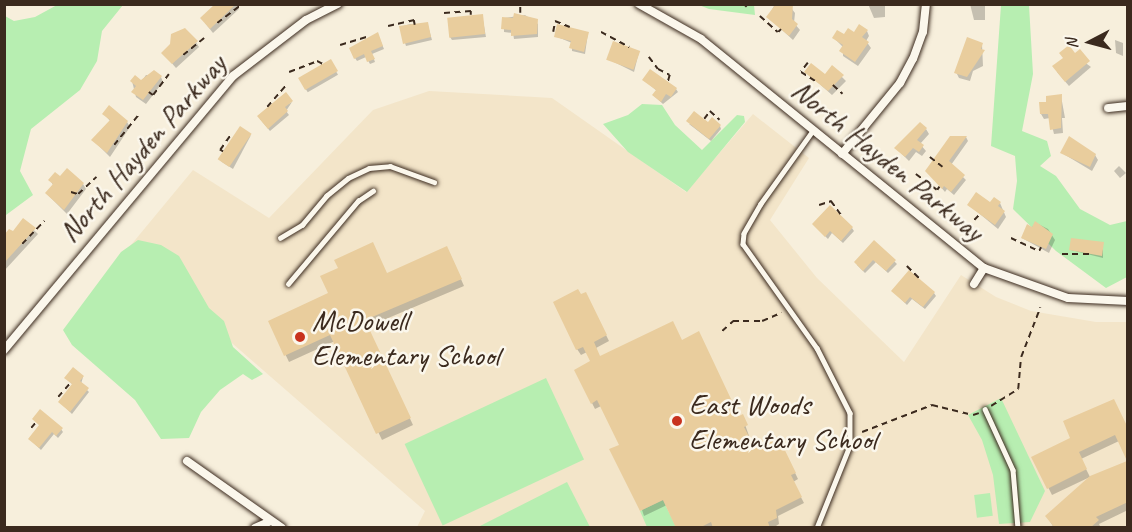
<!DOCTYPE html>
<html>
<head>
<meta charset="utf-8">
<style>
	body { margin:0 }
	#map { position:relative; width:1132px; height:532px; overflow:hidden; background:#f7efdc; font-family:Caveat,sans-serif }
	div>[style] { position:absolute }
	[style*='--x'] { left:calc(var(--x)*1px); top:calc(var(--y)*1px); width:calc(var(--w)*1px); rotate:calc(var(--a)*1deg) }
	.built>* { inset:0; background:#f3e5c9 }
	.green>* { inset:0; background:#b7eeb1; transform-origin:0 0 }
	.shadow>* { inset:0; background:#0003; transform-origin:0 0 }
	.building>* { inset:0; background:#e9cd9d; transform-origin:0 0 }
	.path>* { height:1.5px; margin-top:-0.75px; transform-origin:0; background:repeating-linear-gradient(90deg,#3b2a1e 0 6px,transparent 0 10.5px) }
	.roads { filter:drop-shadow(0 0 2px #3b2a1e) drop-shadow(0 0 2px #3b2a1e) }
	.service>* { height:4.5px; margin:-2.25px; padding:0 2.25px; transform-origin:2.25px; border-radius:2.25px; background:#fbf7ec }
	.minor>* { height:8px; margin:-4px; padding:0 4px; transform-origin:4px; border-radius:4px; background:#fbf7ec }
	.dots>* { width:16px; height:16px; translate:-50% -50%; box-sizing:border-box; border:3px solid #fbf7ec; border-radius:50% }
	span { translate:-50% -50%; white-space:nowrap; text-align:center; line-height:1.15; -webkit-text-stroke:5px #fbf7ec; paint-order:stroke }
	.street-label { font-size:30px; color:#3b2a1e }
	.poi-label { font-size:30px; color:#3b2a1e }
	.left { translate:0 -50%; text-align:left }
	.frame { position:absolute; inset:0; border:6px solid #3b2a1e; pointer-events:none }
	.north { position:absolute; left:1060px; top:12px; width:60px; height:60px; -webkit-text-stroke:4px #fbf7ec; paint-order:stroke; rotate:264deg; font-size:16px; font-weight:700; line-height:24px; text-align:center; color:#3b2a1e }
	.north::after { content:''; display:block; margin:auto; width:21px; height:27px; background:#3b2a1e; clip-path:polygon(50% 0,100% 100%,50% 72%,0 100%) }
</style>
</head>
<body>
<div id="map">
	<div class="built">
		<i style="clip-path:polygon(429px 91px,552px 98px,686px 192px,753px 114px,809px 158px,770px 220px,817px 278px,904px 362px,961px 275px,996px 297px,1031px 311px,1096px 322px,1127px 322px,1127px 527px,417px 527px,425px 511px,126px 251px,193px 170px,269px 218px,373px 110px)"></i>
	</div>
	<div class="green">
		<i style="clip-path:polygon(57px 5px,123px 5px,102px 31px,97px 61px,80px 90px,31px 129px,20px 171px,33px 195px,6px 215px,5px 16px,14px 21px,35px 17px)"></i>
		<i style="clip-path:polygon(699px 5px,754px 5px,755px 15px,709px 9px)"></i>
		<i style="clip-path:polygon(1001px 5px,1029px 5px,1033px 74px,1022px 131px,1047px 141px,1051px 156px,1040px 166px,1056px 176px,1080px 209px,1110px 225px,1127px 221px,1127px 277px,1106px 288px,1056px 251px,1013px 209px,1017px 181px,1015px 156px,991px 146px)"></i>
		<i style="clip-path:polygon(642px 104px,662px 105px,675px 125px,702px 150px,737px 115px,744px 116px,745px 122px,687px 192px,628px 152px,603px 124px,628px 115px)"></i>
		<i style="clip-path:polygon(138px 240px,161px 245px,179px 256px,209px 308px,224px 321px,233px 347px,263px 374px,252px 380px,243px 374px,220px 390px,201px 412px,189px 438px,161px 439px,135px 400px,72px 345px,63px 330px,121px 252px)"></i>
		<i style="left:546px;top:378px;width:90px;height:156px;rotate:65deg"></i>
		<i style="clip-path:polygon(1001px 398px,1045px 491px,1030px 522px,999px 524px,993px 475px,982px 440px,968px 415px)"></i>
		<i style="clip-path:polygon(567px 482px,590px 527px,478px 527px)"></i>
		<i style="left:990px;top:493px;width:23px;height:16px;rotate:83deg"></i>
		<i style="clip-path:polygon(663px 500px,676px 527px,647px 527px,640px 511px)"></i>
	</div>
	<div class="shadow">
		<i style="clip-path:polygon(217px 4px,236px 4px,239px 9px,213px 33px,205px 23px)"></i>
		<i style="clip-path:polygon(775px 4px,788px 4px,795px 13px,794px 23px,800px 30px,793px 40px,768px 17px)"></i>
		<i style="clip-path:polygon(868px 4px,885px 4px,885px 17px,874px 18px)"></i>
		<i style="clip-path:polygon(970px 4px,985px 4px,985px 20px,974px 20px)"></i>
		<i style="clip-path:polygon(482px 15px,486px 37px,452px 40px,450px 37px)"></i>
		<i style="clip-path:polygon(525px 15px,538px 24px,538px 37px,514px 39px,513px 33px,504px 32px,504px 18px)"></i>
		<i style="clip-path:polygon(410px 24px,428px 26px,432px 40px,406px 46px,400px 27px)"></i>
		<i style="clip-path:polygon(867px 31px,869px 36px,866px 41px,871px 48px,858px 66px,843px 56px,843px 47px,834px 38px)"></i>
		<i style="clip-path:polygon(588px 33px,585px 54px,572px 51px,572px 43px,555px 36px)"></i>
		<i style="clip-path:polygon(379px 37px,384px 49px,372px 54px,375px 62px,370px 64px,366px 57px,357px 61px,355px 58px)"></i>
		<i style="clip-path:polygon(1115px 40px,1123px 43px,1123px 56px,1116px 53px)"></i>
		<i style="clip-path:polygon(196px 42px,199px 47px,176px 68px,163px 53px)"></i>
		<i style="clip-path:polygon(982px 44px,983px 66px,973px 71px,970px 81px,959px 78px,956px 72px)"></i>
		<i style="clip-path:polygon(639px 52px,634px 72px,608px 59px)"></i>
		<i style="clip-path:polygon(1075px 55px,1091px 67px,1069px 86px,1057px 72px)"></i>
		<i style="left:330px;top:61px;width:16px;height:35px;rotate:60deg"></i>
		<i style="clip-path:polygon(832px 67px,846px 81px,832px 95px,806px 72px,825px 76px)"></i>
		<i style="clip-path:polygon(146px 75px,161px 77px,163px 82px,146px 104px,136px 97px,132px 81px,141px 82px)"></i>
		<i style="clip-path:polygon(644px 80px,676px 89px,678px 92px,663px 104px,654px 96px,657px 91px)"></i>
		<i style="clip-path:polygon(1061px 96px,1065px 118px,1062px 118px,1063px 133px,1054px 134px,1050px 118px,1044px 119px,1041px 114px,1048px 103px)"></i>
		<i style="clip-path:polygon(292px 102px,286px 111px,289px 115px,270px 131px,260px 119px)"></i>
		<i style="clip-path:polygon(104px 114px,127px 122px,130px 127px,110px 157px,93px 140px,111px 122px)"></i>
		<i style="clip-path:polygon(689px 124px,720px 126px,721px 129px,711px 141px)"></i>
		<i style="clip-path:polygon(926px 129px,929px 134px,920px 144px,926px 151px,922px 156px,916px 152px,909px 161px,896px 148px)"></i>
		<i style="clip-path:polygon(251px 135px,233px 169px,222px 162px,220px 159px)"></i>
		<i style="clip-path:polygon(951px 137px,966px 137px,968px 141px,951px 165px,966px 180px,954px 195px,947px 189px,945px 192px,927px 171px)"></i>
		<i style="clip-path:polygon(1062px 153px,1095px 155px,1098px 160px,1092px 171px)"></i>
		<i style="clip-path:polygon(1119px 166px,1126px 173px,1120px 178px,1114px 171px)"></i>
		<i style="clip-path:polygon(60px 178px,83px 184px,86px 189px,67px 214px,47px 194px,53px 185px,50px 180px)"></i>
		<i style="clip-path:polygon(1000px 203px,1006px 217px,998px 229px,969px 205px)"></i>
		<i style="clip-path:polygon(23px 220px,38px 234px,4px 271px,4px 243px)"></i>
		<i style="clip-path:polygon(1036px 223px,1048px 229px,1055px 240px,1049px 253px,1022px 238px)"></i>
		<i style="clip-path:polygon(814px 225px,852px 228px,854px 231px,843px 243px,832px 233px,828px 239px)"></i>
		<i style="clip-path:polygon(874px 242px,897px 264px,888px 273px,876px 262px,865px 273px,857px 265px)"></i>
		<i style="clip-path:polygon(1103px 244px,1103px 258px,1071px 250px)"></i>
		<i style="clip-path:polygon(450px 254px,464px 286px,367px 327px,413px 425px,382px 440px,335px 341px,289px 362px,270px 322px,330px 294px)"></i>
		<i style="clip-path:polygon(893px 291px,934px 293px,936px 296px,925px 309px,912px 299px,907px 305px)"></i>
		<i style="clip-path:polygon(580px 296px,588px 299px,609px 341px,596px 348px,600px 358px,682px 342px,739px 417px,742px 416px,754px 450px,781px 444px,798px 479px,793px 482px,804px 503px,778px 516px,779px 524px,773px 528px,678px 528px,667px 505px,644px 516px,621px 445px,601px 406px,595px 409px,592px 403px,592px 361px,587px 352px,581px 355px,577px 349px)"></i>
		<i style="clip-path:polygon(83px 377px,81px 384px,89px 392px,72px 414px,60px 402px,73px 385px,66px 378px)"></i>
		<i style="clip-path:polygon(1113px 401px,1119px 441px,1081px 459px,1090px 477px,1052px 495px,1033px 457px,1072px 439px)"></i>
		<i style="clip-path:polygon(34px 419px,61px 429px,63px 432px,58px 438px,54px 434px,41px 450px,30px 439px,40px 426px)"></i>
		<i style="clip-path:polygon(1128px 462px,1128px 510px,1099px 524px,1101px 528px,1054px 528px,1051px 523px,1047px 517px)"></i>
	</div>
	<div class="building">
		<i style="clip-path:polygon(215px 4px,236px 4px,210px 29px,200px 18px)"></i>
		<i style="clip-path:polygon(776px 4px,793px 4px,792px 19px,798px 24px,789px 36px,766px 17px)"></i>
		<i style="clip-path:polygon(514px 13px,538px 19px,537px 34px,511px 36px,511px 30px,501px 29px,502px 17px,513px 18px)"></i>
		<i style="left:483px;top:14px;width:20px;height:36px;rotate:84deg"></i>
		<i style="clip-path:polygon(428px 22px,431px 37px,403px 44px,399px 26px)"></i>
		<i style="clip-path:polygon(557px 24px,589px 32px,584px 52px,569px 48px,571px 41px,554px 37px)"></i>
		<i style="clip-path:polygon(859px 24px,868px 30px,862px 37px,869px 42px,855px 62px,839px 51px,843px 45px,832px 38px,837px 30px,844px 34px,848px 28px,854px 32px)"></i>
		<i style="clip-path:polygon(185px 28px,198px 41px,172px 64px,161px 53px,170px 44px,171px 34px)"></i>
		<i style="clip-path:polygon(378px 32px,383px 46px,371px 51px,375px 59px,367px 62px,364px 54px,354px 59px,349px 48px)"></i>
		<i style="clip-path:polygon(967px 37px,983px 43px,981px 49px,985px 50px,967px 77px,954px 73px)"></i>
		<i style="left:613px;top:41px;width:29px;height:20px;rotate:20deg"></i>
		<i style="clip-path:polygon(1069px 45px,1075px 53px,1080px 49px,1090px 61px,1065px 82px,1052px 66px,1063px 58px,1059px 53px)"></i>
		<i style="left:331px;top:59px;width:14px;height:38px;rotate:60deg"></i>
		<i style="clip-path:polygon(811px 63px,825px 74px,832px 65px,844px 75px,828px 91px,804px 72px)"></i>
		<i style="clip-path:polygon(650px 69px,677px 88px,671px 97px,666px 94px,661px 102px,652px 95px,656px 90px,642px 80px)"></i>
		<i style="clip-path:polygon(154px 70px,162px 76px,143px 100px,131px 92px,136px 86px,130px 81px,135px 75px,141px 80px)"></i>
		<i style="clip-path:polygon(286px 92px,293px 101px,285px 107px,288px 111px,268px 129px,257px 116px)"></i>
		<i style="clip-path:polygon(1062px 94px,1061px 128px,1050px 130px,1048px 114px,1040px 114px,1039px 102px,1046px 102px,1046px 96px)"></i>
		<i style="clip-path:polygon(109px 105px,128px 121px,107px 153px,91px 140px,110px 120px,102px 114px)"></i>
		<i style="clip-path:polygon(694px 111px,708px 122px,712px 117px,721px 125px,709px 139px,686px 121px)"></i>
		<i style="clip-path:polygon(920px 122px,927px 128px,917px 140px,924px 145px,919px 152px,913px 148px,905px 157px,894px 148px)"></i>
		<i style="left:240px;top:126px;width:14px;height:40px;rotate:34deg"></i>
		<i style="clip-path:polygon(950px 136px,967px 136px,949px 161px,965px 175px,951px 192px,944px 186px,942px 189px,925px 171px)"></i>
		<i style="clip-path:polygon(1069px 136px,1096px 154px,1090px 167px,1060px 153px)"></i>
		<i style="clip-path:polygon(67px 168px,84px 183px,64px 210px,45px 193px,53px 184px,48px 180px,55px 172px,60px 176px)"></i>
		<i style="clip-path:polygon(976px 192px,990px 202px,994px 197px,1001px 202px,998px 206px,1005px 211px,995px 225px,967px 205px)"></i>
		<i style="clip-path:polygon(830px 205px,853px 227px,841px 241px,830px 231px,825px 237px,812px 224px)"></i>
		<i style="clip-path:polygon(23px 218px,36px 228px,4px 263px,4px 235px,9px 229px,13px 231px)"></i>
		<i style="clip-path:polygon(1035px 221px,1053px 234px,1046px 249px,1021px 238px,1027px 224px,1032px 227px)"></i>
		<i style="clip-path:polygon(1071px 238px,1104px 242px,1102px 256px,1069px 250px)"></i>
		<i style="clip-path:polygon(874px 240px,896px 260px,886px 271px,873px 260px,863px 271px,854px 262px)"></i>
		<i style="clip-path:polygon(373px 242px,387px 273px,447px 246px,462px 279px,365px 320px,411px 418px,376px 434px,330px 335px,284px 356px,268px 321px,328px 293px,320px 276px,338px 268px,334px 260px)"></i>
		<i style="clip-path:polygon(909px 270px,935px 292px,923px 307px,910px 297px,905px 303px,891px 291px)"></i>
		<i style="clip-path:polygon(578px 289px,581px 294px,586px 292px,607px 335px,594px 342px,600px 356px,673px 321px,682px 340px,699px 331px,739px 416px,743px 414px,748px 425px,744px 427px,755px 448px,778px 436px,796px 473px,791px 475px,802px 497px,776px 510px,777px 518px,768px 522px,770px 528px,713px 528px,711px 522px,699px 528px,676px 528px,663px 500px,640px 511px,609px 449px,619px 445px,597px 400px,591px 404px,574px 370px,590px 361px,583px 347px,576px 350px,553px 302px)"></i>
		<i style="clip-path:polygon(73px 367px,84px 376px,80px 381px,89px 388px,70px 412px,58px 402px,72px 384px,64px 378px)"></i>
		<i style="clip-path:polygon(1114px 399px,1128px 428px,1128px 502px,1096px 517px,1099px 520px,1090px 528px,1055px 528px,1045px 516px,1090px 476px,1127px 461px,1115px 435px,1079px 452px,1087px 469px,1047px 489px,1031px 457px,1070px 438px,1063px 421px)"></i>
		<i style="clip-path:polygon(40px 409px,63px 428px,56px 436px,52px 432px,39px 448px,28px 439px,39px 425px,32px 419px)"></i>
	</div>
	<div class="path">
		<i style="--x:744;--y:4;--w:4;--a:45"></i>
		<i style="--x:444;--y:13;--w:27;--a:-4"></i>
		<i style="--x:471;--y:11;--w:4;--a:90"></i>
		<i style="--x:520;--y:13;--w:9;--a:-90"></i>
		<i style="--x:760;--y:16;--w:24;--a:42"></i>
		<i style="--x:778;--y:32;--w:4;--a:-45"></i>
		<i style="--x:217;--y:23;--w:30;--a:-37"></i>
		<i style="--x:388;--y:26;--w:27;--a:-13"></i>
		<i style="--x:414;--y:20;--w:5;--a:79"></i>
		<i style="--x:553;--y:32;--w:11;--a:-80"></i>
		<i style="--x:555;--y:21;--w:16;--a:22"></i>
		<i style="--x:601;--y:32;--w:32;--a:28"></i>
		<i style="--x:340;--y:45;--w:30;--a:-17"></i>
		<i style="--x:183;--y:55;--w:27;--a:-39"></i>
		<i style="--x:649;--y:57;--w:15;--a:53"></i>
		<i style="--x:658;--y:69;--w:13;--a:27"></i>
		<i style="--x:670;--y:75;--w:7;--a:106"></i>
		<i style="--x:808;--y:63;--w:11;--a:128"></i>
		<i style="--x:801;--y:72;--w:19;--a:32"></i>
		<i style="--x:289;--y:72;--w:30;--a:-21"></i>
		<i style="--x:317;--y:61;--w:7;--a:27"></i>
		<i style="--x:833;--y:85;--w:13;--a:42"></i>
		<i style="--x:149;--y:92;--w:5;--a:37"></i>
		<i style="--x:153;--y:95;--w:26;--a:-53"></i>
		<i style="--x:267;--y:107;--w:28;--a:-49"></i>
		<i style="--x:704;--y:119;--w:10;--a:-53"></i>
		<i style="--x:710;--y:111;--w:13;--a:42"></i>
		<i style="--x:114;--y:145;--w:40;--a:-51"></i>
		<i style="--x:223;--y:152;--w:4;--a:-146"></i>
		<i style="--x:220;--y:150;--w:19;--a:-55"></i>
		<i style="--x:930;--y:157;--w:16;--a:38"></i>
		<i style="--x:916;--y:174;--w:26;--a:37"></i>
		<i style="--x:937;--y:190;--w:4;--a:-56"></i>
		<i style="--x:71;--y:192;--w:7;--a:16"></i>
		<i style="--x:78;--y:194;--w:25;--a:-43"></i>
		<i style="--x:819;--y:205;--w:13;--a:-18"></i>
		<i style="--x:831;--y:201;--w:19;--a:54"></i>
		<i style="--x:974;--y:220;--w:8;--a:-45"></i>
		<i style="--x:1011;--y:238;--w:31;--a:25"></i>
		<i style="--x:1039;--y:251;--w:4;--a:-63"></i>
		<i style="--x:22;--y:244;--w:32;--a:-46"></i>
		<i style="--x:1062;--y:254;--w:28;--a:0"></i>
		<i style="--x:907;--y:266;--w:20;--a:45"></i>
		<i style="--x:722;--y:331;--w:15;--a:-42"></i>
		<i style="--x:733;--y:321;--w:29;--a:0"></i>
		<i style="--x:762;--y:321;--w:21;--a:-23"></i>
		<i style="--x:58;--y:397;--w:18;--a:-49"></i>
		<i style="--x:991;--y:406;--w:32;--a:-32"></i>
		<i style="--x:1018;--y:389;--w:32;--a:-85"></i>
		<i style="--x:1021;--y:357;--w:53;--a:-68.8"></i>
		<i style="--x:31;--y:428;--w:8;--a:-50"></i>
		<i style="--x:862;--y:432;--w:75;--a:-21.1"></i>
		<i style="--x:932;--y:405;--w:42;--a:13.7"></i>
		<i style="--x:973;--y:415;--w:6;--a:-18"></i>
	</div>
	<div class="roads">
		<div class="service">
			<i style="--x:813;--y:131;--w:90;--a:125.5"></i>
			<i style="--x:761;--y:204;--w:34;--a:120"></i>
			<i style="--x:744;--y:234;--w:10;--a:96"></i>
			<i style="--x:743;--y:244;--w:128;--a:54.6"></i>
			<i style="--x:817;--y:348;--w:73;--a:63.1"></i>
			<i style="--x:850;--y:413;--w:33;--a:90"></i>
			<i style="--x:850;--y:446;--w:88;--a:111.9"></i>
			<i style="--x:280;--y:238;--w:26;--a:-31"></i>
			<i style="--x:302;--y:225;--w:38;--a:-50"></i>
			<i style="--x:326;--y:196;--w:28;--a:-39"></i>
			<i style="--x:348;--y:178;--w:23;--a:-25"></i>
			<i style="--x:369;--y:168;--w:21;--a:-5"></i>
			<i style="--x:390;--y:166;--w:47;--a:20"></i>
			<i style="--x:288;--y:284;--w:109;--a:-49.9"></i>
			<i style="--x:358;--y:201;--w:18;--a:-34"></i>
			<i style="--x:985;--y:409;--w:67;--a:65.3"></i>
			<i style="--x:1013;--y:470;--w:58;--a:85.1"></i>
		</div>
		<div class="minor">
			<i style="--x:639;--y:4;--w:71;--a:29.4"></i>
			<i style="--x:701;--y:39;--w:364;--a:39"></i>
			<i style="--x:984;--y:268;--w:89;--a:19.7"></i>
			<i style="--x:1068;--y:298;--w:60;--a:2.9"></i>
			<i style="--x:1108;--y:108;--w:20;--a:-6"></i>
			<i style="--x:842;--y:154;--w:92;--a:-50.8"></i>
			<i style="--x:900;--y:83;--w:27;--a:-62"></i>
			<i style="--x:913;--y:59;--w:29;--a:-70"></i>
			<i style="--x:923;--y:32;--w:28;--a:-84"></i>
			<i style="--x:974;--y:284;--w:19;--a:-58"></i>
			<i style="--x:4;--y:350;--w:357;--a:-50.1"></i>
			<i style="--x:233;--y:76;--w:92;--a:-37.5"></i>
			<i style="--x:306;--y:20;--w:36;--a:-27"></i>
			<i style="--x:187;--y:461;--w:116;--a:35.2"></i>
			<i style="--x:255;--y:528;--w:17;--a:-24"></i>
		</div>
	</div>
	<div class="dots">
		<i style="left:300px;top:337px;background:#c8321e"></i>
		<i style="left:677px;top:421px;background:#c8321e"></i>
	</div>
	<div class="street-label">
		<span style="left:142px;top:148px;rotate:-49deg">North Hayden Parkway</span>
		<span style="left:888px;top:160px;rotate:39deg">North Hayden Parkway</span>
	</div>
	<div class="poi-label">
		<span class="left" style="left:312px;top:337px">McDowell<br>Elementary School</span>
		<span class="left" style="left:689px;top:421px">East Woods<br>Elementary School</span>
	</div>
	<div class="frame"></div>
	<div class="north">N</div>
</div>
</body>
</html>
